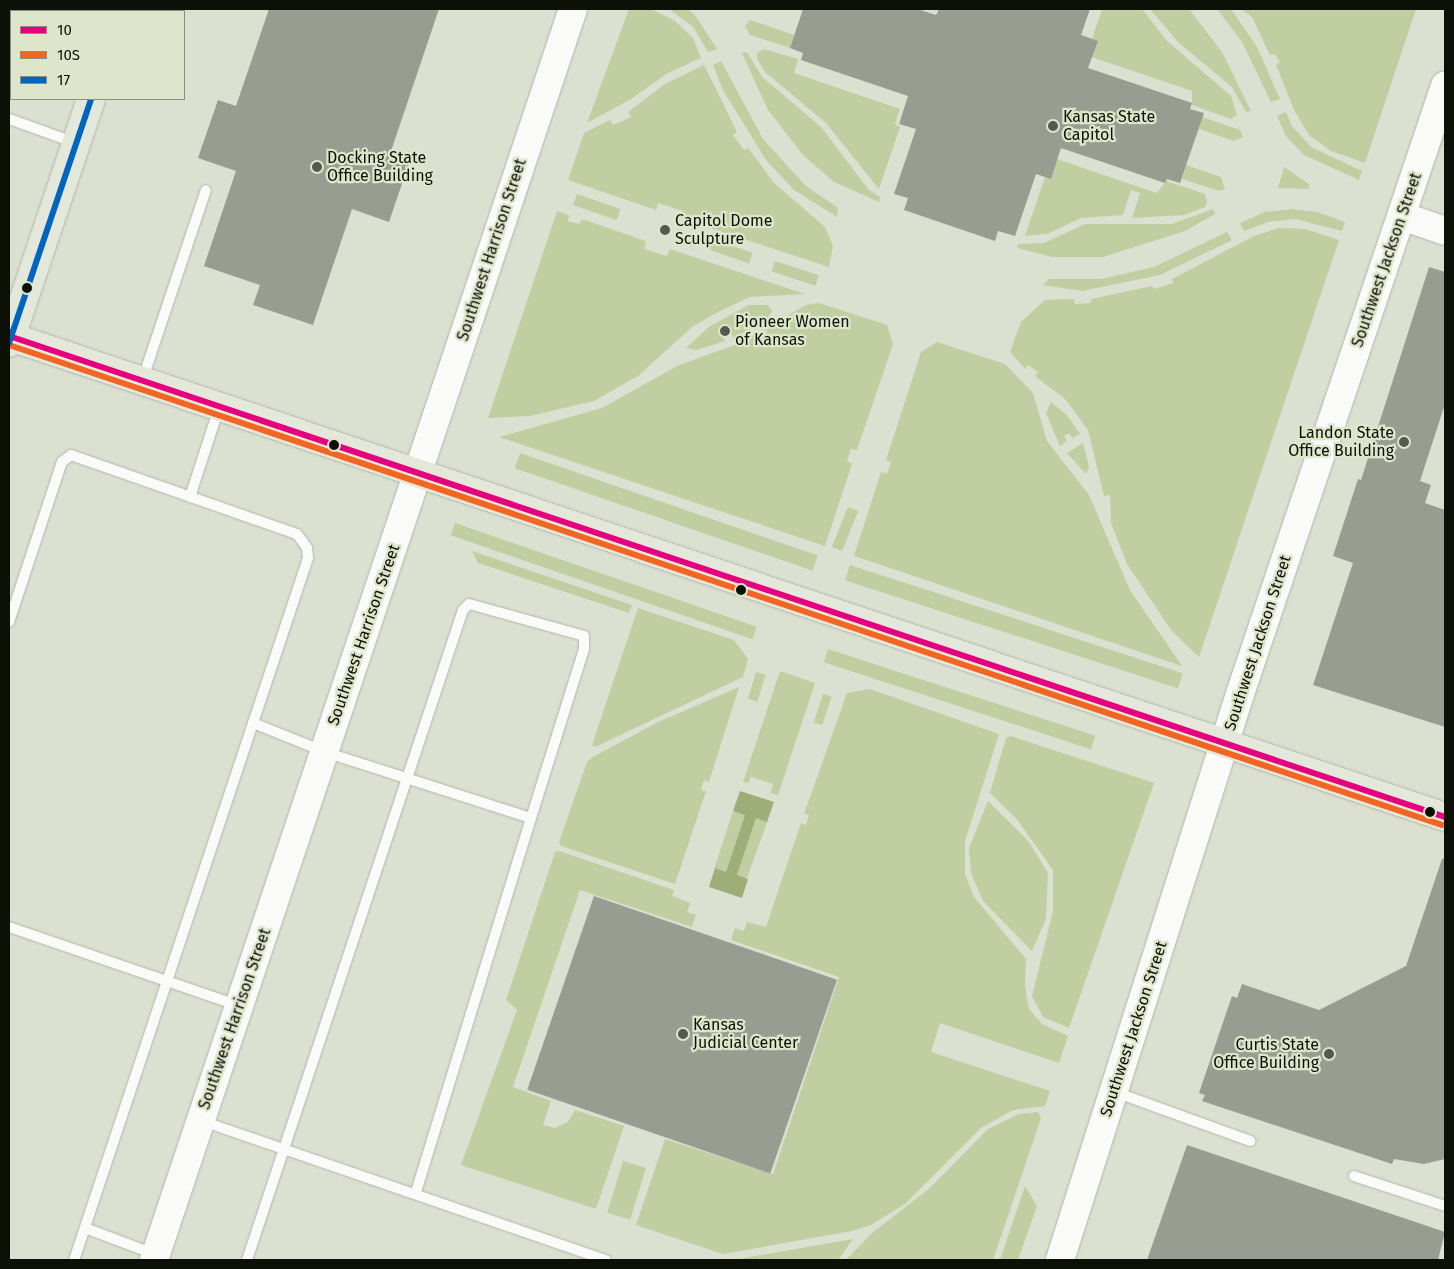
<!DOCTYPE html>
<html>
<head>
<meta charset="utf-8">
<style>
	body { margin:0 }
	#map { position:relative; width:1454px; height:1269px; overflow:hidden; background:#dbe0d1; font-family:"Fira Sans",sans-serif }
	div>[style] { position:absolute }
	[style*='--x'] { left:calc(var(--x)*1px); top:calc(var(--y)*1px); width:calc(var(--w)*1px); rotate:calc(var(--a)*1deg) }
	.green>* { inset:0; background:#c1cea1; transform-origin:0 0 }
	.water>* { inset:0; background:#9fae78 }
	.building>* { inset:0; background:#989c91; transform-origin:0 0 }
	.roads { filter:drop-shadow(0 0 1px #b3b7ab) drop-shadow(0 0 1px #b3b7ab) }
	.lane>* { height:10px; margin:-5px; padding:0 5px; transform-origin:5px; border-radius:5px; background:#fafaf8 }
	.secondary>* { height:28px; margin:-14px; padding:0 14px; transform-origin:14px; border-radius:14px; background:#fafaf8 }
	.primary>* { height:28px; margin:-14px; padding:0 14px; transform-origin:14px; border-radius:14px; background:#e4e8da }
	.bus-1>* { height:6px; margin:-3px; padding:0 3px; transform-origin:3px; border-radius:3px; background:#e5007d }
	.bus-2>* { height:6px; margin:-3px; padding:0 3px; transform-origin:3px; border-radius:3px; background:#f26522 }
	.bus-3>* { height:6px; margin:-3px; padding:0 3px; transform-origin:3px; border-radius:3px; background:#0065bd }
	.dots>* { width:14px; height:14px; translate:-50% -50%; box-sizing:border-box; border:2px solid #dde6cb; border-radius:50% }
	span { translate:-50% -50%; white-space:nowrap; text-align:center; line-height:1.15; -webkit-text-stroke:4.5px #dde6cb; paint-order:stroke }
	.poi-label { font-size:16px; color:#0d1007 }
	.left { translate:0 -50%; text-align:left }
	.right { translate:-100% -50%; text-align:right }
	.street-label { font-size:16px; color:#0d1007 }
	.frame { position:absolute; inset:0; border:10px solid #0d1007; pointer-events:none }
	.legend { position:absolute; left:10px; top:10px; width:175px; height:90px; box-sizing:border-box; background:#dde6cb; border:1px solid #8a907d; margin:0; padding:6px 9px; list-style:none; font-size:15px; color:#0d1007 }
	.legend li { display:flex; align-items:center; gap:10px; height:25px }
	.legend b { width:25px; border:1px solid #8a907d }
</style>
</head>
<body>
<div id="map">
	<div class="green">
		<i style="clip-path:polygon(629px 9px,651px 9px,675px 21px,693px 38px,701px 58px,668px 73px,631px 99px,587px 123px)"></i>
		<i style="clip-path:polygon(669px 9px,687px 9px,694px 14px,717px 49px,708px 52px,693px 27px)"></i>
		<i style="clip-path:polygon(1102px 9px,1142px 9px,1167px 41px,1231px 96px,1237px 115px,1231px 119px,1192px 105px,1192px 91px,1092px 57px,1097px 41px,1092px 39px)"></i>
		<i style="clip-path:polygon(1150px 9px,1189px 9px,1222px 52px,1251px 111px,1246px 112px,1232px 87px,1179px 43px)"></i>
		<i style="clip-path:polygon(1217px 9px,1231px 9px,1242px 25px,1257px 47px,1280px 99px,1271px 102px,1242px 42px)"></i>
		<i style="clip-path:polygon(1241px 9px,1416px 9px,1365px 163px,1331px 151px,1309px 135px,1294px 110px,1276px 65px,1280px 62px,1275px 54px,1270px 55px,1252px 17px)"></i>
		<i style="clip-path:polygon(750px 20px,794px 35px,790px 48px,750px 35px,745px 26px)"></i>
		<i style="clip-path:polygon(764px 49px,798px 59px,794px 73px,900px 109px,895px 124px,900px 127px,879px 189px,826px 123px,765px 72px,757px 59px,757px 53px)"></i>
		<i style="clip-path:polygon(747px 52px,762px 77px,821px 127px,869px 190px,880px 197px,879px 202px,834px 182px,803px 155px,768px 110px,742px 53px)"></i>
		<i style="clip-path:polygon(721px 61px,763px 139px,806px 186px,838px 208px,837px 217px,794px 190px,766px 160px,723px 90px,713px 65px)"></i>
		<i style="clip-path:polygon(704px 65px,737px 132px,733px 135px,744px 150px,748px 148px,775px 184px,825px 227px,833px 246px,829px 267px,680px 218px,683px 211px,658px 203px,656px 210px,568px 180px,584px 133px,610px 120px,613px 125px,631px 117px,628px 112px,665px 84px)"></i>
		<i style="clip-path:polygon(1286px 112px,1292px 126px,1311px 147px,1362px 171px,1359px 180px,1304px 155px,1286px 136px,1277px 116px)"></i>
		<i style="clip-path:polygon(1202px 117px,1240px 130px,1243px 137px,1234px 141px,1199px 129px)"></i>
		<i style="clip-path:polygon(1057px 159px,1157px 193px,1166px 181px,1205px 194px,1207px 202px,1205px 207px,1184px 215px,1132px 218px,1140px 193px,1131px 190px,1123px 215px,1081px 218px,1047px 234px,1025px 236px,1045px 177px,1051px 179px)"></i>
		<i style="clip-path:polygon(1186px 165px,1221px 177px,1225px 189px,1219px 191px,1182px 179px)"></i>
		<i style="clip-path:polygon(1284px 167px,1309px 184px,1309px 189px,1278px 188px)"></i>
		<i style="left:577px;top:194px;width:46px;height:12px;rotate:19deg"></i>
		<i style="clip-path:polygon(1213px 209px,1215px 214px,1185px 231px,1103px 257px,1052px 257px,1017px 248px,1018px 244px,1044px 243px,1085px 224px,1172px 224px)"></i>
		<i style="clip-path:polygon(1292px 209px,1317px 212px,1345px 222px,1342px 231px,1295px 219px,1268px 222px,1244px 231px,1240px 223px,1265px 212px)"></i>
		<i style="clip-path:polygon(557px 211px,569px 215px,568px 221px,579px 224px,582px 219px,646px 241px,644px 249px,667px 256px,670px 249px,805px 294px,750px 297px,718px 312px,692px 327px,638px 376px,594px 401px,530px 416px,488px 418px)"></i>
		<i style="clip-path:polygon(1279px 228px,1305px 229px,1339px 240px,1199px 657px,1171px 630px,1127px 564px,1111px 523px,1110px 495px,1104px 496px,1088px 430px,1065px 399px,1035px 376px,1038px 372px,1028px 365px,1025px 369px,1010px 352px,1021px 322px,1045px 300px,1074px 299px,1075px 304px,1091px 303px,1091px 299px,1152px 286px,1154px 289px,1173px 283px,1172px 279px,1254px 236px)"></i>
		<i style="clip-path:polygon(1227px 232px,1232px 240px,1160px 275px,1082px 291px,1043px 285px,1049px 279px,1101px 279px,1154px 267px)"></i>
		<i style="left:709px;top:238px;width:46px;height:11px;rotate:19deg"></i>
		<i style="left:775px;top:261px;width:46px;height:11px;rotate:18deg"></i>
		<i style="clip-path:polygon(819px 303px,887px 325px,893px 344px,857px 450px,851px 449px,847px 461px,852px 464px,825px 546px,499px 437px,602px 408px,679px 365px,743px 342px,806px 305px)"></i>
		<i style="clip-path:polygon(749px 305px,768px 305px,772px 311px,767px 319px,733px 338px,727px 325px,720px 329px,725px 341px,697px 350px,686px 348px,710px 326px)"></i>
		<i style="clip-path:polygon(937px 342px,1005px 364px,1033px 393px,1047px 441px,1089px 495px,1130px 590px,1182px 666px,854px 556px,881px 472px,887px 474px,891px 462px,886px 460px,921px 352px)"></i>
		<i style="clip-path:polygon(1051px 402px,1067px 415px,1080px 434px,1072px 438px,1069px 433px,1064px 436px,1067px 441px,1060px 446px,1046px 413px)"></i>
		<i style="clip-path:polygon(1083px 443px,1089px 467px,1086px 474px,1067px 453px)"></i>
		<i style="left:520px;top:453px;width:315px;height:16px;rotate:19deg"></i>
		<i style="left:848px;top:507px;width:11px;height:43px;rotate:22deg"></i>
		<i style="left:455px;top:523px;width:319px;height:13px;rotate:19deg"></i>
		<i style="clip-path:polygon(472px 551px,632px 605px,629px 613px,478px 563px)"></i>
		<i style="left:850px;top:565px;width:350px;height:16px;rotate:18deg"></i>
		<i style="clip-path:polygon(638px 608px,734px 640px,748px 659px,743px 677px,595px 747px,592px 745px)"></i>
		<i style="left:828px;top:649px;width:281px;height:14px;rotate:18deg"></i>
		<i style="clip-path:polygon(780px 671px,815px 683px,778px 795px,771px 793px,773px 784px,751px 777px,748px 783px,743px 782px)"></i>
		<i style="left:756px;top:672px;width:10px;height:28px;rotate:17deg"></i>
		<i style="clip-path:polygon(739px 687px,709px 782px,704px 780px,701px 790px,706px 791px,675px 884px,561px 846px,559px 842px,587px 762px,593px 757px,656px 723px)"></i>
		<i style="clip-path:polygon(870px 689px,999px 734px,965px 841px,965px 874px,974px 897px,1026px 959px,1025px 986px,1029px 1009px,1042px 1024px,1068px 1036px,1059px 1063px,940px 1023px,931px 1052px,1050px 1091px,1045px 1106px,1013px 1110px,981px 1128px,905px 1204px,871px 1225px,852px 1231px,723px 1254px,636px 1225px,665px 1139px,773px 1174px,839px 977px,731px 940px,735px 928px,744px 931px,747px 922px,766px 927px,801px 823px,806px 825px,809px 815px,804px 814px,847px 693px)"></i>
		<i style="left:823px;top:694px;width:9px;height:30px;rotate:18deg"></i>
		<i style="clip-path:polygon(1011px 736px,1154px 783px,1069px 1028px,1043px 1017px,1032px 996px,1053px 911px,1053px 870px,1016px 818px,990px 793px,1006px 738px)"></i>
		<i style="clip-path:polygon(988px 801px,1029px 842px,1048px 873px,1046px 919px,1032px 951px,983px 901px,971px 873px,969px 848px)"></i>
		<i style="left:733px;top:811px;width:13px;height:60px;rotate:18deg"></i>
		<i style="left:756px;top:818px;width:12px;height:60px;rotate:20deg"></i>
		<i style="clip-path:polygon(559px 851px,674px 890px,672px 896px,690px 903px,687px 912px,696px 915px,692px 927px,580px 890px,513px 1087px,551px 1101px,543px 1125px,555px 1128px,568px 1122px,575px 1110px,624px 1126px,596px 1209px,461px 1165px,517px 1010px,506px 1000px,555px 852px)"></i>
		<i style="clip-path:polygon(1038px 1112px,1041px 1118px,993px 1260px,846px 1260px,872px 1233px,930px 1188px,988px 1129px,1019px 1114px)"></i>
		<i style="left:623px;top:1161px;width:24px;height:54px;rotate:17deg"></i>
		<i style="clip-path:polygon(1025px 1186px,1037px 1206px,1018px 1260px,1000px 1260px)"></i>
		<i style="clip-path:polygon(853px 1239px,838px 1260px,739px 1260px,739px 1259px)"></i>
	</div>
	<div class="water">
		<i style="clip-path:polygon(740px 791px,774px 802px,767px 822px,756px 818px,737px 875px,748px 879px,742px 898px,709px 887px,715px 868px,726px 872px,745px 815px,733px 811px)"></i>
	</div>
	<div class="building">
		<i style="clip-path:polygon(269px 9px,439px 9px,389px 157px,409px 163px,389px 222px,352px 209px,313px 325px,253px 305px,260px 285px,204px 266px,236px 171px,198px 158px,218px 100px,236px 106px)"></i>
		<i style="clip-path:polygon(803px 9px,917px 9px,936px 15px,939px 9px,1090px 9px,1081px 35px,1098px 41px,1088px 68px,1192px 103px,1190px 109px,1204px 113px,1180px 183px,1167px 179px,1165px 183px,1061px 148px,1051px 179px,1036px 174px,1015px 236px,998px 231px,995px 241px,904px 210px,908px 198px,894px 194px,916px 129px,899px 124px,908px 96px,801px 60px,803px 53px,790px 48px)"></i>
		<i style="clip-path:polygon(1429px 267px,1445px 272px,1445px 404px,1420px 481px,1431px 485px,1425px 503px,1445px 510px,1445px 727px,1313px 685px,1353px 563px,1333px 556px,1358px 479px,1361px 480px)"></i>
		<i style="clip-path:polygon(1442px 859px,1445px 859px,1445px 1159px,1424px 1164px,1394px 1159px,1392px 1164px,1202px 1101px,1205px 1095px,1199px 1093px,1232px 996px,1237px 998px,1242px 984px,1319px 1010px,1406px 966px)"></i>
		<i style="left:594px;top:896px;width:257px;height:205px;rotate:19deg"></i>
		<i style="clip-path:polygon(1187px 1145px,1445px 1232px,1438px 1260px,1147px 1260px)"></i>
	</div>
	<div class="roads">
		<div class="lane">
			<i style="--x:9;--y:119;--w:71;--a:19.7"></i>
			<i style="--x:142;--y:381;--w:201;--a:-71.5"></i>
			<i style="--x:190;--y:497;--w:94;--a:-72"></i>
			<i style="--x:9;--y:622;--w:169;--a:-71.7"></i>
			<i style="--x:62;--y:462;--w:11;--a:-38"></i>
			<i style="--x:71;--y:455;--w:239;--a:19.3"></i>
			<i style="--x:297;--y:534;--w:17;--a:54"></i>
			<i style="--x:307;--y:548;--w:10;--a:84"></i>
			<i style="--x:308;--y:558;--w:740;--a:108.43"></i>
			<i style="--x:253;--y:723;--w:78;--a:21.9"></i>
			<i style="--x:325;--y:752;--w:216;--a:17.8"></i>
			<i style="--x:531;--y:818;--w:393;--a:107.1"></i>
			<i style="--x:9;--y:927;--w:241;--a:18.9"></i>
			<i style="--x:1115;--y:1092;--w:144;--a:19.9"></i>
			<i style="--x:202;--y:1121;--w:427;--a:19"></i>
			<i style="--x:1354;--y:1176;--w:96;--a:18.2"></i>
			<i style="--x:85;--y:1228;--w:74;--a:20.6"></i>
			<i style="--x:247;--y:1260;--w:685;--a:-71.62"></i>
			<i style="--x:463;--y:610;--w:8;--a:-45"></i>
			<i style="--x:469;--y:604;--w:119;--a:15.5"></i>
			<i style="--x:584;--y:636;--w:13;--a:90"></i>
			<i style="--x:584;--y:649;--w:177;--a:107.4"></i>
		</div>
		<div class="secondary">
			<i style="--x:1402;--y:216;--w:46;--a:19.2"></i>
			<i style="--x:154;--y:1260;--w:1319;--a:-71.48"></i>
			<i style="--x:1060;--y:1260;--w:594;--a:-72.36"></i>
			<i style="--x:1240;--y:694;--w:642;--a:-71.37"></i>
		</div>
		<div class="primary">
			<i style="--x:120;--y:11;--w:2;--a:-63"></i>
			<i style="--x:11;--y:337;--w:1512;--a:18.51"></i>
			<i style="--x:9;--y:343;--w:257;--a:-71.4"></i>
		</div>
	</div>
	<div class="bus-1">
		<i style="--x:9;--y:336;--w:1514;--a:18.52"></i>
	</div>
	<div class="bus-2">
		<i style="--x:9;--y:345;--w:1511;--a:18.52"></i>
	</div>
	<div class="bus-3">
		<i style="--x:9;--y:343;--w:257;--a:-71.4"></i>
	</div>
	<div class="dots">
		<i style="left:1053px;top:126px;background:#55594e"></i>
		<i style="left:317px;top:167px;background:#55594e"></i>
		<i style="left:665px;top:230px;background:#55594e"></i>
		<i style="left:27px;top:288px;background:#0d1007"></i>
		<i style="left:725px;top:331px;background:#55594e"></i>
		<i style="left:1404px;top:442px;background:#55594e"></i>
		<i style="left:334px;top:445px;background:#0d1007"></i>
		<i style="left:741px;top:590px;background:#0d1007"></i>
		<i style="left:1430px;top:812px;background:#0d1007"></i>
		<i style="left:683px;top:1034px;background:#55594e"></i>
		<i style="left:1329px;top:1054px;background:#55594e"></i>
	</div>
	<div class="poi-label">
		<span class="left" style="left:1063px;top:126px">Kansas State<br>Capitol</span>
		<span class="left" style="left:327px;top:167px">Docking State<br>Office Building</span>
		<span class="left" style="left:675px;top:230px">Capitol Dome<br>Sculpture</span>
		<span class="left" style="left:735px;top:331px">Pioneer Women<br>of Kansas</span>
		<span class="right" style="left:1394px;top:442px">Landon State<br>Office Building</span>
		<span class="left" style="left:693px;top:1034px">Kansas<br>Judicial Center</span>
		<span class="right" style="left:1319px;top:1054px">Curtis State<br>Office Building</span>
	</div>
	<div class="street-label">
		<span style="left:492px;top:250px;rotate:-72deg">Southwest Harrison Street</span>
		<span style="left:1387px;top:260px;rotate:-71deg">Southwest Jackson Street</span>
		<span style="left:364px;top:635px;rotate:-71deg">Southwest Harrison Street</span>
		<span style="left:1258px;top:643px;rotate:-72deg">Southwest Jackson Street</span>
		<span style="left:235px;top:1019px;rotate:-71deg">Southwest Harrison Street</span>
		<span style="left:1134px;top:1029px;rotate:-72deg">Southwest Jackson Street</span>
	</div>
	<div class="frame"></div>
	<ul class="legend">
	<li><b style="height:6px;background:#e5007d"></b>10</li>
	<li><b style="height:6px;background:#f26522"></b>10S</li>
	<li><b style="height:6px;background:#0065bd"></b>17</li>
	</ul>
</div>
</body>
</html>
